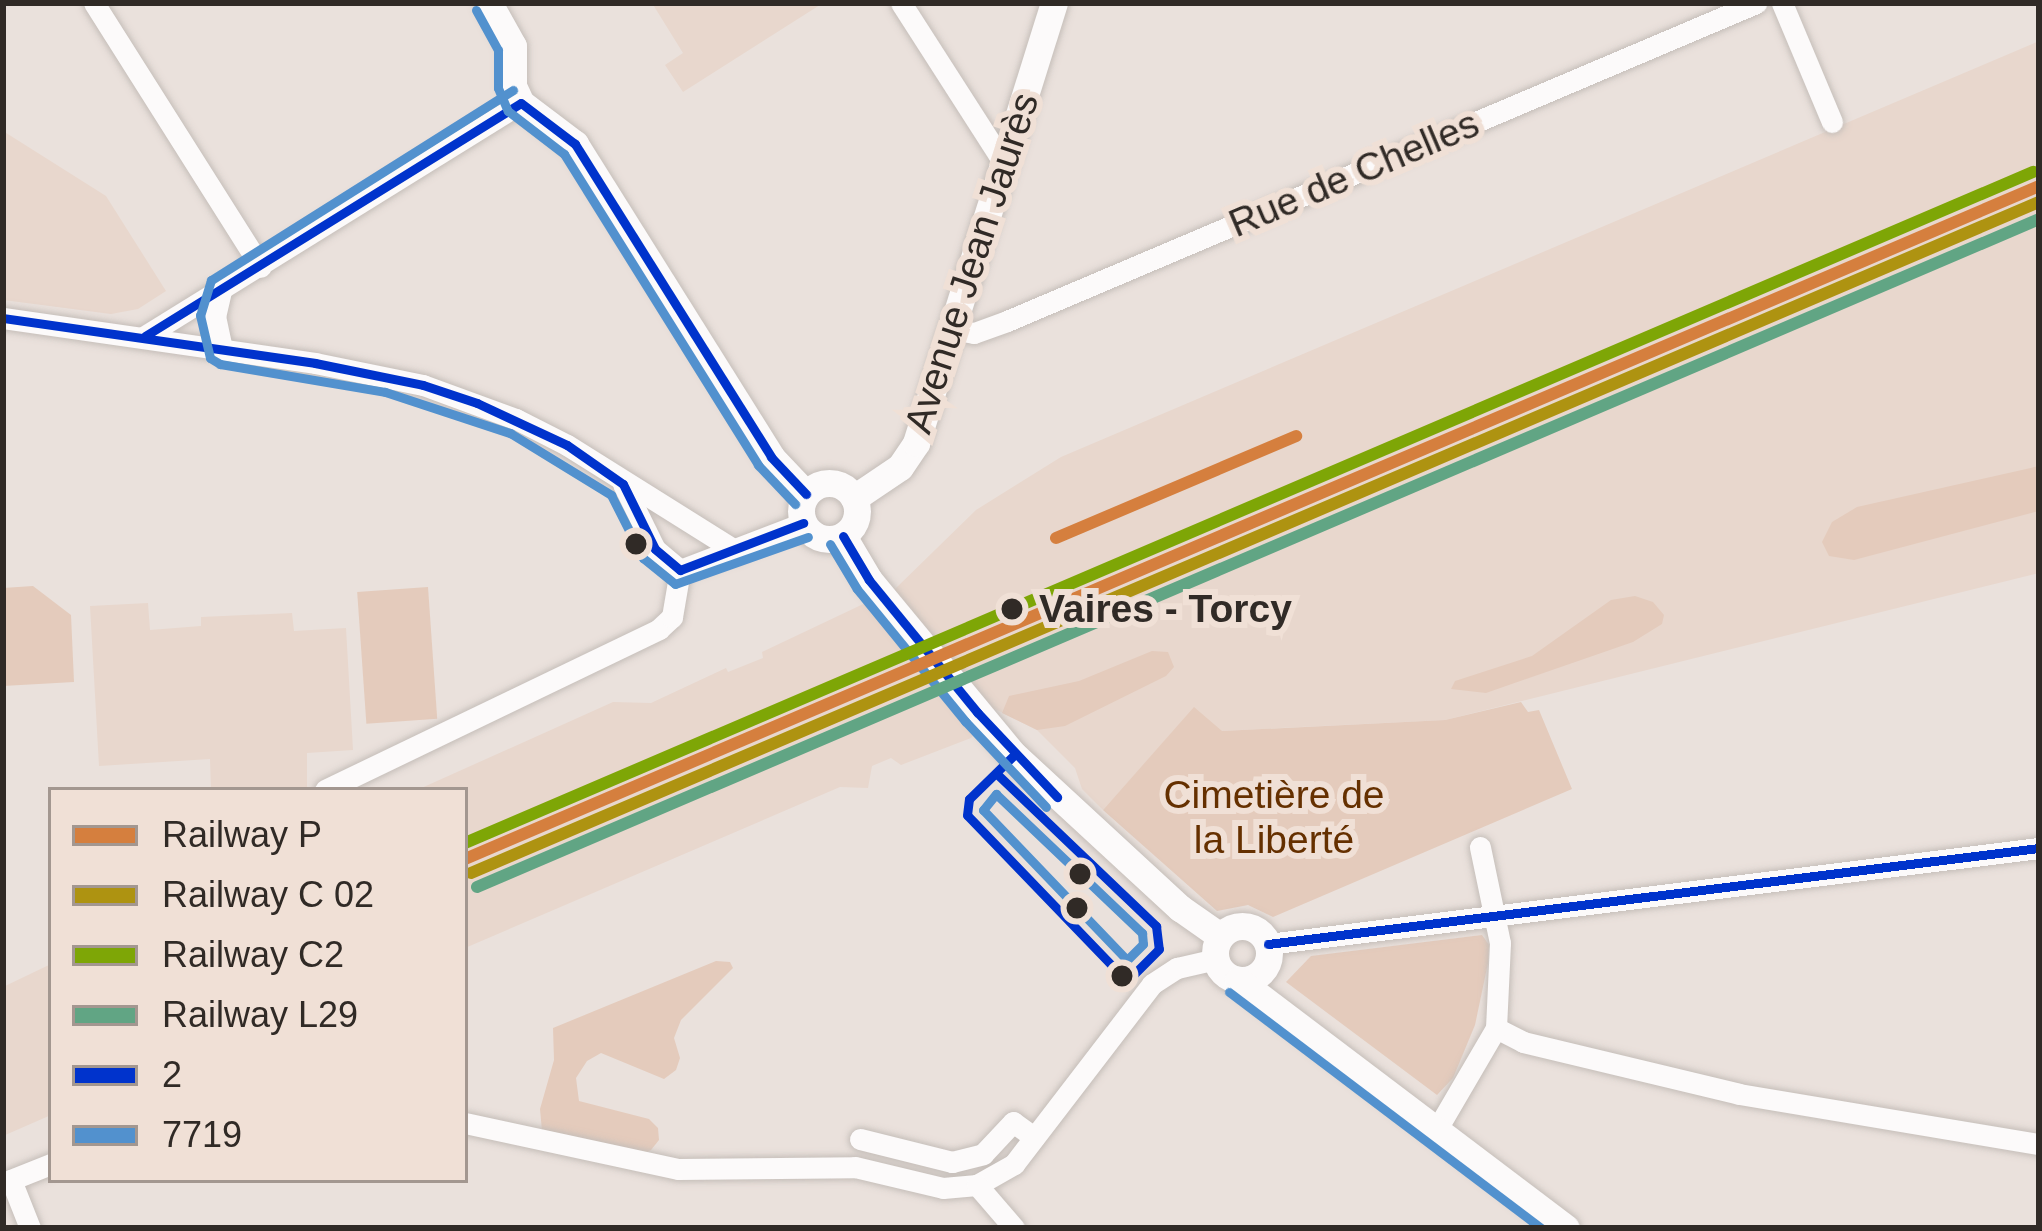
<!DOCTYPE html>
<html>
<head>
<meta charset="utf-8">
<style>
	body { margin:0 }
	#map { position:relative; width:2042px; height:1231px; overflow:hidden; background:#eae1dc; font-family:Arial,sans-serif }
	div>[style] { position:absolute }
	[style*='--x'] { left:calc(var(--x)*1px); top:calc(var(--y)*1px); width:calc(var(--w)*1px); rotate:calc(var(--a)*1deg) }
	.built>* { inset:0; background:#e8d7cd }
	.green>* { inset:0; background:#e4cbbc; transform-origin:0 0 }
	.roads { filter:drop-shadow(0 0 3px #c5beb9) drop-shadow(0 0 3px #c5beb9) }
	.street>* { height:21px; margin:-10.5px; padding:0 10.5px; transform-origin:10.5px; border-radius:10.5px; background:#fcfafa }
	.secondary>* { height:27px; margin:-13.5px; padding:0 13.5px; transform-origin:13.5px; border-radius:13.5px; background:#fcfafa }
	.secondary>.ring { margin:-13.5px; padding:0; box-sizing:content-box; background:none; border:27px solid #fcfafa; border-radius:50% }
	.bus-1>* { height:9px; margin:-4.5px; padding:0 4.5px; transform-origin:4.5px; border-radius:4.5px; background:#03c }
	.bus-2>* { height:9px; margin:-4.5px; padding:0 4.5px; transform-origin:4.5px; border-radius:4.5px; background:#5291ce }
	.rail-1>* { height:12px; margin:-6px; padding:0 6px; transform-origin:6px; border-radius:6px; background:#d57f3e }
	.rail-2>* { height:12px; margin:-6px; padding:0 6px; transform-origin:6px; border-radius:6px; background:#ae9311 }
	.rail-3>* { height:12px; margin:-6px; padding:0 6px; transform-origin:6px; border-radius:6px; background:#7ea606 }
	.rail-4>* { height:12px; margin:-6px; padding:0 6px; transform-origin:6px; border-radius:6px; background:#61a584 }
	.dots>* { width:33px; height:33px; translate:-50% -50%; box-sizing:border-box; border:6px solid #f0e0d6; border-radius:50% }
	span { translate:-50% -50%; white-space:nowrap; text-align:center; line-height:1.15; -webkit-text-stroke:12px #f0e0d6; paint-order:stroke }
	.street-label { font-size:39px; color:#302a26 }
	.stop-label { font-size:39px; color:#302a26; font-weight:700 }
	.left { translate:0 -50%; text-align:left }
	.park-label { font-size:39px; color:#653000 }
	.frame { position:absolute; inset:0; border:6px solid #302a26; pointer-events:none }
	.legend { position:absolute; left:48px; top:787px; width:420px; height:396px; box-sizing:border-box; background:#f0e0d6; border:3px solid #a39790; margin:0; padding:15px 21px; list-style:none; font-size:36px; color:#302a26 }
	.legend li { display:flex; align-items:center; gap:24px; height:60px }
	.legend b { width:60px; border:3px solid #a39790 }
</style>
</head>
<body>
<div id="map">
	<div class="built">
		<i style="clip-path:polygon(652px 3px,823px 3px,683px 92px,665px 65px,683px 53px)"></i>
		<i style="clip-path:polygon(2039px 41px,2039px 573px,1445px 720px,1221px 731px,1194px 708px,1103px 810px,1082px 789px,1075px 768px,1037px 730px,995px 709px,971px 738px,901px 765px,891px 758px,872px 766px,868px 788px,840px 787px,465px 948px,465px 790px,417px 790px,613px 702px,651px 703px,726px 668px,728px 672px,763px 658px,762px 652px,895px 589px,976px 510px,1061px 457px)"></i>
		<i style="clip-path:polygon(3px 131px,106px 196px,166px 291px,138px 309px,111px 314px,3px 300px)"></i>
		<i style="clip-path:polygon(148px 603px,150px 630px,201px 626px,201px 617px,292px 613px,294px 631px,346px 628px,353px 750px,307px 753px,307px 790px,211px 790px,210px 759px,99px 766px,90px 606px)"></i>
		<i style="clip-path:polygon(51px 964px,51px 1115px,3px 1136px,3px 987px)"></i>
	</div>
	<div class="green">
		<i style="clip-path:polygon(2039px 466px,2039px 511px,1854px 560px,1829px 556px,1822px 542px,1832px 522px,1857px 507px)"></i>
		<i style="clip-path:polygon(33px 586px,71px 615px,74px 682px,3px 686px,3px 588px)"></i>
		<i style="left:428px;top:587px;width:132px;height:71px;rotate:86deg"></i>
		<i style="clip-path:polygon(1635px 596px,1653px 602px,1664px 615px,1662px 624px,1633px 642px,1486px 693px,1451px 689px,1455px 681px,1532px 656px,1611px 600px)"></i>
		<i style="clip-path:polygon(1152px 651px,1168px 652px,1174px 667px,1166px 676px,1065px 726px,1037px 730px,1002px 713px,1009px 696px,1079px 681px)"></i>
		<i style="clip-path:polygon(1521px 702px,1528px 712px,1539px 710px,1572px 789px,1273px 917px,1248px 905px,1217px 911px,1103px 810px,1194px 707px,1222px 731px,1445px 720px)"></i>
		<i style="clip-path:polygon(1482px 935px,1489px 945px,1488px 963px,1475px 1025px,1453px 1078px,1437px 1095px,1286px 982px,1311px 956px)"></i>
		<i style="clip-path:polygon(716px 961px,730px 962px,733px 968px,681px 1020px,674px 1038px,680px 1058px,676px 1070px,664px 1079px,601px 1053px,587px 1061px,576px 1078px,579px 1101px,649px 1119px,658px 1128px,659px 1140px,651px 1150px,628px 1161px,542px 1131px,540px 1109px,554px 1060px,553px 1028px)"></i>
	</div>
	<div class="roads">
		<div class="street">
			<i style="--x:94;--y:3;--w:312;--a:57.7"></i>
			<i style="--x:901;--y:3;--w:189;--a:57.3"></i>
			<i style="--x:1782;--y:3;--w:129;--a:67.2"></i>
			<i style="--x:221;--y:291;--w:26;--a:103"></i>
			<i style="--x:215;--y:316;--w:34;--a:78"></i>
			<i style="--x:3;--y:318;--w:315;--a:8.2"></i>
			<i style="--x:315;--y:363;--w:110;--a:11.5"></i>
			<i style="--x:423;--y:385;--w:99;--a:20.1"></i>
			<i style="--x:516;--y:419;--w:57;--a:27"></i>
			<i style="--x:567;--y:445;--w:199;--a:32.1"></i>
			<i style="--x:951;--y:329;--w:23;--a:10"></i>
			<i style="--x:974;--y:333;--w:35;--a:-20"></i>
			<i style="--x:1007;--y:321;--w:814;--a:-23"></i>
			<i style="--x:145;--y:336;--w:442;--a:-31.8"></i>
			<i style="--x:623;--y:484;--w:72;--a:63.8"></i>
			<i style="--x:655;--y:549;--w:33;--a:40"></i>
			<i style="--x:680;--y:570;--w:132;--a:-20.9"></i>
			<i style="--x:325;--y:790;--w:371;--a:-25.7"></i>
			<i style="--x:659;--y:629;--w:18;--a:-43"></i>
			<i style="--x:672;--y:617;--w:48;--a:-80.3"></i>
			<i style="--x:1268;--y:944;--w:777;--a:-7.1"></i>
			<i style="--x:1496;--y:1028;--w:30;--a:27"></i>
			<i style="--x:1523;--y:1042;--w:222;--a:13.5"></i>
			<i style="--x:1739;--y:1094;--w:304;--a:9.5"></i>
			<i style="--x:465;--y:1123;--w:218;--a:12.2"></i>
			<i style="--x:678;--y:1169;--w:177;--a:-0.6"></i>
			<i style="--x:855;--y:1167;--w:90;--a:13.4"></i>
			<i style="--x:943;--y:1188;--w:34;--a:-5"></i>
			<i style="--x:977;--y:1185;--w:43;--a:-29.6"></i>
			<i style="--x:1014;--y:1164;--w:227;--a:-52.5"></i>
			<i style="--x:1152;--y:984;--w:30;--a:-33"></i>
			<i style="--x:1177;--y:968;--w:39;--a:-13"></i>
			<i style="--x:1437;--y:1129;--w:117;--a:-59.7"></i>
			<i style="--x:1496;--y:1028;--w:85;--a:-87.3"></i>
			<i style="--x:1500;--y:943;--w:98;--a:-101.8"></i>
			<i style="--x:860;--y:1139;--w:95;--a:14"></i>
			<i style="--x:952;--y:1162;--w:32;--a:-14"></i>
			<i style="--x:983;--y:1154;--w:44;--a:-46.8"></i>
			<i style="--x:1013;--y:1122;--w:26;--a:36"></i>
			<i style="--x:11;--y:1180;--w:52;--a:68.4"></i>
			<i style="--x:3;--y:1183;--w:52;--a:-21.6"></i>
			<i style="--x:977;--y:1185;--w:57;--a:49.3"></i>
		</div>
		<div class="secondary">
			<i style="--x:489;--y:3;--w:49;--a:60.8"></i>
			<i style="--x:513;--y:46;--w:40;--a:90"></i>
			<i style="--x:513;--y:86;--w:19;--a:65"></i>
			<i style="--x:521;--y:103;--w:68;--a:37.2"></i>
			<i style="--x:575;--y:144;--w:369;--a:57.9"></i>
			<i style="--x:771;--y:457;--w:51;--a:46.6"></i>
			<i class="ring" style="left:801px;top:483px;width:29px;height:29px"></i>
			<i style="--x:854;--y:498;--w:55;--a:-34"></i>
			<i style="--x:900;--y:467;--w:29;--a:-56"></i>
			<i style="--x:916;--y:443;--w:461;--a:-72.6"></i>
			<i style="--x:843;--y:536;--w:51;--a:59.4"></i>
			<i style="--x:869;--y:580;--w:227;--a:50.4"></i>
			<i style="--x:1014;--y:755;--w:226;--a:42.7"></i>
			<i style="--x:1180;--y:908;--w:49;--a:35"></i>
			<i class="ring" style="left:1215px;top:926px;width:27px;height:27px"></i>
			<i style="--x:1238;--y:980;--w:411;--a:37.1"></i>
		</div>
	</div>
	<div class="bus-1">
		<i style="--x:3;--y:318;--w:315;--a:8.2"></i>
		<i style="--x:315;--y:363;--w:110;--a:11.5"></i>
		<i style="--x:423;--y:385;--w:57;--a:18.4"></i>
		<i style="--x:477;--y:403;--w:99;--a:25"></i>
		<i style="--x:567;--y:445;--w:68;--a:34.9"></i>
		<i style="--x:623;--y:484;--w:72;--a:63.8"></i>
		<i style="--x:655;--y:549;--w:33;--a:40"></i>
		<i style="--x:680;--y:570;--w:132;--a:-20.9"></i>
		<i style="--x:145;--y:336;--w:442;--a:-31.8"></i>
		<i style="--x:521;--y:103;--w:68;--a:37.2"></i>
		<i style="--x:575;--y:144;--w:369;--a:57.9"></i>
		<i style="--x:771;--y:457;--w:51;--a:46.6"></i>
		<i style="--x:843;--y:536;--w:51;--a:59.4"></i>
		<i style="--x:869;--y:580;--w:171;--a:50.7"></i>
		<i style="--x:977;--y:712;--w:117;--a:46.7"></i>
		<i style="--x:998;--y:775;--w:219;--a:43.7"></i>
		<i style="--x:1156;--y:926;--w:23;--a:83"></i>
		<i style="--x:1159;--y:949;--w:35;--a:135"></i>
		<i style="--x:1134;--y:974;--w:12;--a:171"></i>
		<i style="--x:1122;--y:976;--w:223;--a:-133.9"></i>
		<i style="--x:967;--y:815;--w:16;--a:-83"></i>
		<i style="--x:969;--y:799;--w:63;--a:-44.4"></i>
		<i style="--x:1268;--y:944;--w:777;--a:-7.1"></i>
	</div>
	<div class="bus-2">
		<i style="--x:476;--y:10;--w:46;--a:61.2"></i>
		<i style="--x:498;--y:50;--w:38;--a:90"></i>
		<i style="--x:498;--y:88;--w:25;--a:67"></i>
		<i style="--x:508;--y:111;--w:71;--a:37.5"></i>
		<i style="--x:564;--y:154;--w:367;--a:58"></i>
		<i style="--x:758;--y:465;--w:54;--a:46.5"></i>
		<i style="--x:513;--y:90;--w:357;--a:147.8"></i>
		<i style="--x:211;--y:280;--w:37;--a:107"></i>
		<i style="--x:200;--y:315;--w:44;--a:76.9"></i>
		<i style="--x:210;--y:358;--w:12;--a:31"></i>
		<i style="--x:220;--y:364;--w:167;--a:9.6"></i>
		<i style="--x:385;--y:392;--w:132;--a:18.2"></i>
		<i style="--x:510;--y:433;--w:119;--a:31.5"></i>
		<i style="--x:611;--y:495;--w:71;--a:63.1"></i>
		<i style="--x:643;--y:558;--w:41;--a:39.1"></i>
		<i style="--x:675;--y:584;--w:141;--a:-19.5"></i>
		<i style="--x:830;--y:544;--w:52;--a:59"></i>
		<i style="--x:857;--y:589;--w:171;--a:50.7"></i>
		<i style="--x:965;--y:721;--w:118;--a:46.7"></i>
		<i style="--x:996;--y:794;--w:202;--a:43.6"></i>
		<i style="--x:1142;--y:933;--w:11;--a:85"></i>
		<i style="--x:1143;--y:944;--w:23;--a:135"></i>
		<i style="--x:1127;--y:960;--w:208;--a:-133.8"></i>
		<i style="--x:983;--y:810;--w:21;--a:-51"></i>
		<i style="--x:1229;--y:992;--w:391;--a:37.1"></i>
	</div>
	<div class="rail-1">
		<i style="--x:1056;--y:538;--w:261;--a:-23"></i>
		<i style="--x:465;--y:859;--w:1712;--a:-23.15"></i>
	</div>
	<div class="rail-2">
		<i style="--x:471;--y:873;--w:1706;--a:-23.17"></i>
	</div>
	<div class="rail-3">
		<i style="--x:465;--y:843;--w:1706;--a:-23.17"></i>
	</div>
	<div class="rail-4">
		<i style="--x:477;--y:887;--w:1699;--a:-23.15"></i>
	</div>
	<div class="dots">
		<i style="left:636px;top:544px;background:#302a26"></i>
		<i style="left:1012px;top:609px;background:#302a26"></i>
		<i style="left:1080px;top:874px;background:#302a26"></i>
		<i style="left:1077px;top:908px;background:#302a26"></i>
		<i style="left:1122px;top:976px;background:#302a26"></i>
	</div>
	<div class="street-label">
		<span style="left:1354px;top:174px;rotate:-23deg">Rue de Chelles</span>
		<span style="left:972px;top:263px;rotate:-72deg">Avenue Jean Jaurès</span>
	</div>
	<div class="stop-label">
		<span class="left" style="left:1039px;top:609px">Vaires - Torcy</span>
	</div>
	<div class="park-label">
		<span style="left:1274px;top:818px">Cimetière de<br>la Liberté</span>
	</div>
	<div class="frame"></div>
	<ul class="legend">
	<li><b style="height:15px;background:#d57f3e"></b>Railway P</li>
	<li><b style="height:15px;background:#ae9311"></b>Railway C 02</li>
	<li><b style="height:15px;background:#7ea606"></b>Railway C2</li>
	<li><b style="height:15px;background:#61a584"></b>Railway L29</li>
	<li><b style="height:15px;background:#03c"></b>2</li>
	<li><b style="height:15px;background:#5291ce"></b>7719</li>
	</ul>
</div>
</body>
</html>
